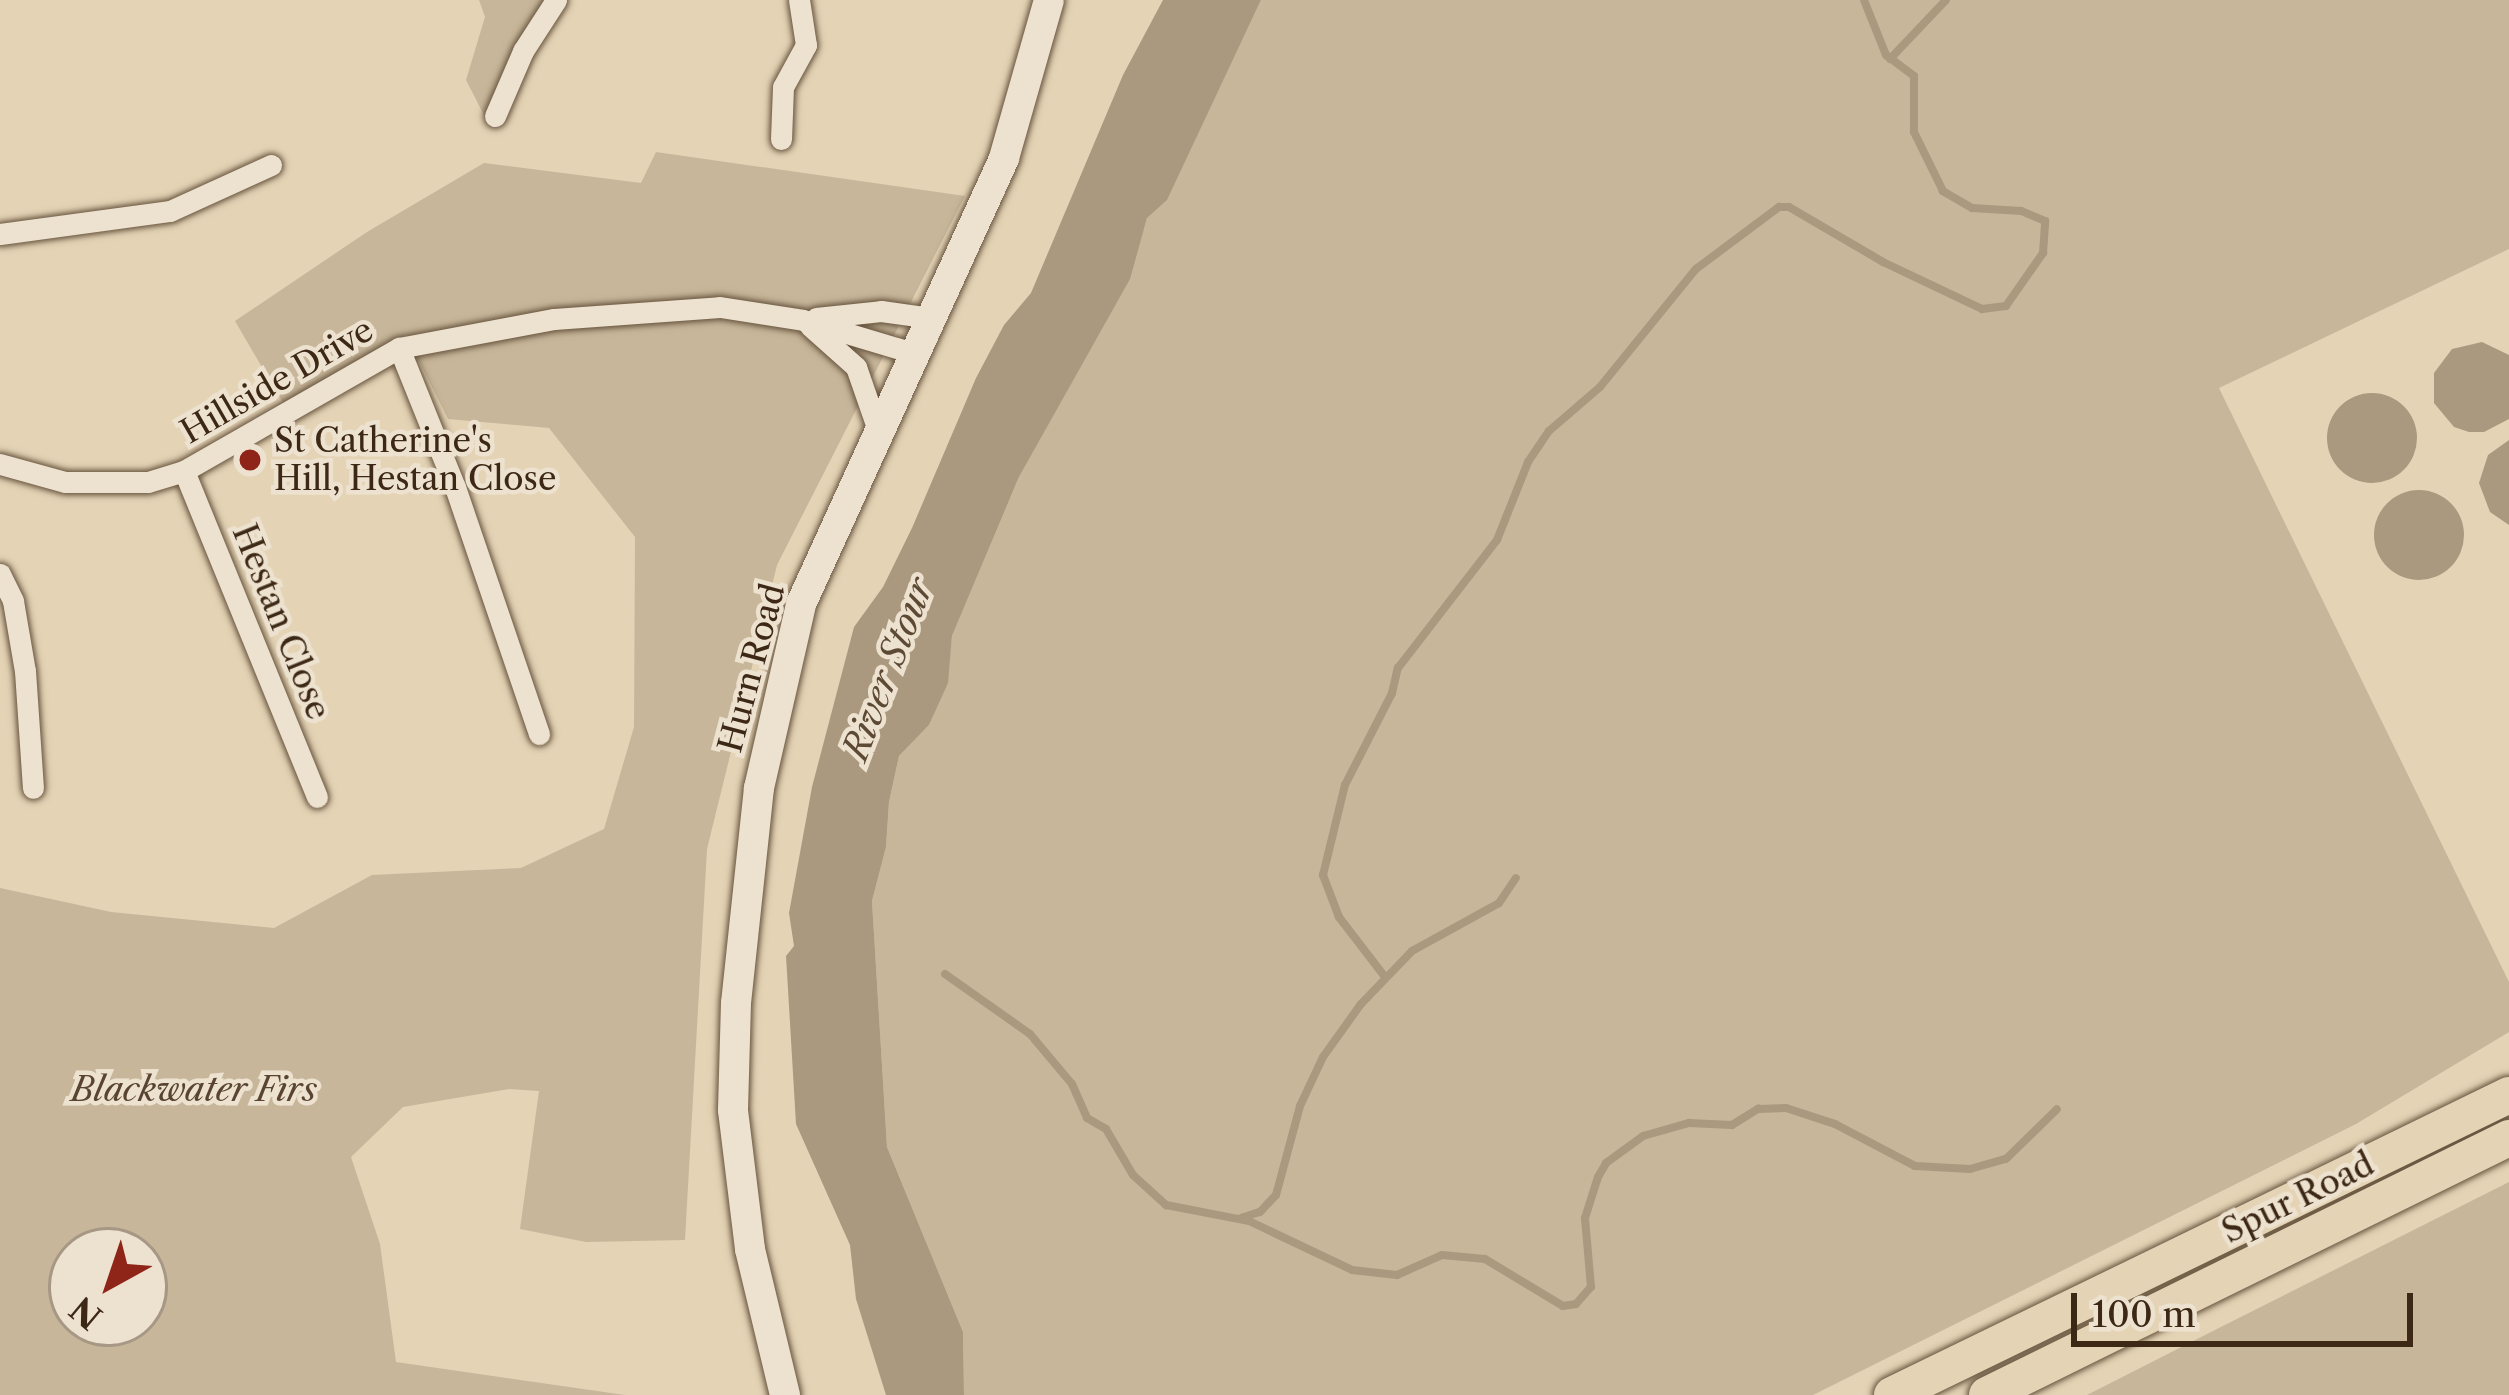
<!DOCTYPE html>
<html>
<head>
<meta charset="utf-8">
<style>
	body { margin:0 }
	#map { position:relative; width:2509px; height:1395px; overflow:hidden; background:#e4d3b5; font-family:"Libre Caslon Text",serif }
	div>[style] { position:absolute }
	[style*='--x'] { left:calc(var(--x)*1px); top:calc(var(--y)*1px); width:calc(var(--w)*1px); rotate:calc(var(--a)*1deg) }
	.green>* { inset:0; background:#c7b69a }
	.water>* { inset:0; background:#ab997f }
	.round { border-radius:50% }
	.stream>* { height:8px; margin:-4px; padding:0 4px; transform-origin:4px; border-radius:4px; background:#ab997f }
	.roads { filter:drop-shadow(0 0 3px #66533d) drop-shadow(0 0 3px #66533d) }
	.minor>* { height:21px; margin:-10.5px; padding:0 10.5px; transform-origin:10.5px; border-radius:10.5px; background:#ede2cf }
	.secondary>* { height:30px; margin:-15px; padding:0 15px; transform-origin:15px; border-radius:15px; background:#ede2cf }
	.trunk>* { height:36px; margin:-18px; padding:0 18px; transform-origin:18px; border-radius:18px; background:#e4d3b5 }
	.dots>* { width:33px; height:33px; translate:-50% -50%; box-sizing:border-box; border:6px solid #ede2cf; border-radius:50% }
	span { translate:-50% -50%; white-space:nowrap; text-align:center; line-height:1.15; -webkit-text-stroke:9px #ede2cf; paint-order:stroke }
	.street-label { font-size:33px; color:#3c2815 }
	.poi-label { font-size:33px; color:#3c2815 }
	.left { translate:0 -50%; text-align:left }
	.park-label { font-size:33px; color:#584430; font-style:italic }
	.water-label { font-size:36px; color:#5d4a35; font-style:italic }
	.north { position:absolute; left:48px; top:1227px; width:120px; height:120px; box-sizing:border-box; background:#ede2cf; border:3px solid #a69885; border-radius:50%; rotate:220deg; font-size:33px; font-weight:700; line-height:48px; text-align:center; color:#3c2815 }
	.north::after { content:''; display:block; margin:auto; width:42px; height:54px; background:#8f2418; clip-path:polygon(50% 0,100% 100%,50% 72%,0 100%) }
	.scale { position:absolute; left:2071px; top:1293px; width:342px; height:54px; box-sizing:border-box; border:6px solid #3c2815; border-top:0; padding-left:15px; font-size:36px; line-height:42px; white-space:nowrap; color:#3c2815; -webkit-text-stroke:9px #ede2cf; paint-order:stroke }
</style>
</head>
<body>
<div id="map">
	<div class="green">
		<i style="clip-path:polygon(479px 0,545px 0,486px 119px,466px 80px,485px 17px)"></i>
		<i style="clip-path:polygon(1261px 0,2509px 0,2509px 249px,2219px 388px,2509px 982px,2509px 1032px,2356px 1124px,1813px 1395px,964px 1395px,963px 1332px,887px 1147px,872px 901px,886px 847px,889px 802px,899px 756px,929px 725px,947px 683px,952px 636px,1019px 477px,1129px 279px,1147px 218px,1167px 199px)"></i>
		<i style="clip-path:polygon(evenodd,656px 152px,965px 196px,777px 565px,707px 849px,685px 1240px,586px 1242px,520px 1229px,539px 1091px,509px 1089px,403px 1107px,351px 1157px,380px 1244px,396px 1362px,625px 1395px,0 1395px,0 888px,111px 912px,274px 928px,372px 875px,521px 868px,604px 829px,634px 727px,635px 537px,549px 428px,448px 419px,406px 335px,283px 403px,235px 321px,367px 232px,484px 163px,641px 183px,656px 152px,72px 1251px,144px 1251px,144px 1323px,72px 1323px,72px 1251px)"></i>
		<i style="clip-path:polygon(2509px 1182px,2509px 1395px,2087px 1395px,2207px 1334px)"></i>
	</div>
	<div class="water">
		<i style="clip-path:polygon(1163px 0,1261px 0,1167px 200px,1147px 218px,1130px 279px,1019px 477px,952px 636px,948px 683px,929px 725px,899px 756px,889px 802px,886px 847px,872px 901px,887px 1147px,963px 1332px,964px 1395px,886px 1395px,856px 1299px,850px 1245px,796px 1124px,786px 956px,794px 946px,789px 913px,812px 787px,854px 627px,883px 587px,912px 528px,976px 378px,1004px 325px,1031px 293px,1123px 75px)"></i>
		<i style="clip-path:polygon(2482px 342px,2509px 355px,2509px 419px,2484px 432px,2469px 432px,2454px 427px,2434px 403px,2434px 373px,2452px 349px)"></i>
		<i class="round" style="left:2327px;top:393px;width:90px;height:90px"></i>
		<i style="clip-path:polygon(2509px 440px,2509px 525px,2490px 512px,2479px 483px,2488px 455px)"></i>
		<i class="round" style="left:2374px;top:490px;width:90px;height:90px"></i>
	</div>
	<div class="stream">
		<i style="--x:1890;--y:59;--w:81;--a:-46.5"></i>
		<i style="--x:945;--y:974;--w:104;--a:35.2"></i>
		<i style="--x:1030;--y:1034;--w:65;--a:50"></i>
		<i style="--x:1072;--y:1084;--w:37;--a:66"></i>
		<i style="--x:1087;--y:1118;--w:22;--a:30"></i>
		<i style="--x:1106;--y:1129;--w:53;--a:59.6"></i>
		<i style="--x:1133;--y:1175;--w:45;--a:42.3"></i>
		<i style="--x:1166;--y:1205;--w:85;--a:10.9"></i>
		<i style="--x:1249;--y:1221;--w:114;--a:25.4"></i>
		<i style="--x:1352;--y:1270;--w:45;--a:6.3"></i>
		<i style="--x:1397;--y:1275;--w:49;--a:-24"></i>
		<i style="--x:1442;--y:1255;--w:43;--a:5.3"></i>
		<i style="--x:1485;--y:1259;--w:91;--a:31.1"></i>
		<i style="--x:1563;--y:1306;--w:13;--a:-9"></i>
		<i style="--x:1576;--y:1304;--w:23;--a:-49"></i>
		<i style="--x:1591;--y:1287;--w:69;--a:-95"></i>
		<i style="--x:1585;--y:1218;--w:43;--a:-72.4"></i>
		<i style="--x:1598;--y:1177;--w:16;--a:-60"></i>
		<i style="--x:1606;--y:1163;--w:46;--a:-36.1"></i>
		<i style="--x:1643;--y:1136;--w:48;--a:-15.8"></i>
		<i style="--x:1689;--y:1123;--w:43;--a:2.7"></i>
		<i style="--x:1732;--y:1125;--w:31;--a:-32"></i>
		<i style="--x:1758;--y:1109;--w:28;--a:-2"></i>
		<i style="--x:1786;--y:1108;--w:52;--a:18.1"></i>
		<i style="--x:1835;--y:1124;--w:90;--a:27.7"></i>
		<i style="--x:1915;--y:1166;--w:55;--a:3.1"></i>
		<i style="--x:1970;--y:1169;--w:37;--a:-16"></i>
		<i style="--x:2006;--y:1159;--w:71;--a:-44.4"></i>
		<i style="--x:1385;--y:977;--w:76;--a:-127.5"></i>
		<i style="--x:1339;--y:917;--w:45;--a:-110.9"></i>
		<i style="--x:1323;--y:875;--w:93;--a:-76.3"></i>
		<i style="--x:1345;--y:785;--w:103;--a:-62.9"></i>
		<i style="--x:1392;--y:693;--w:26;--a:-77"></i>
		<i style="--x:1398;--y:668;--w:162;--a:-52.3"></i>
		<i style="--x:1497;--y:540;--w:84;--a:-68.3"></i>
		<i style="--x:1528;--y:462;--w:37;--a:-56"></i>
		<i style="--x:1549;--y:431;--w:67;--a:-40.8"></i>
		<i style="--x:1600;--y:387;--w:152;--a:-50.9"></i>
		<i style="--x:1696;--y:269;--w:104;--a:-36.8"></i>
		<i style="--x:1779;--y:207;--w:10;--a:0"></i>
		<i style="--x:1789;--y:207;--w:109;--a:30.3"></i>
		<i style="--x:1883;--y:262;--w:110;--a:25.4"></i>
		<i style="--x:1982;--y:309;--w:24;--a:-7"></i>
		<i style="--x:2006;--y:306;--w:65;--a:-55.1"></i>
		<i style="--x:2043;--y:253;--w:32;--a:-86"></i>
		<i style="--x:2045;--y:221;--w:26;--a:-157"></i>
		<i style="--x:2021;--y:211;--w:49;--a:-176.5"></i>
		<i style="--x:1972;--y:208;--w:34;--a:-150"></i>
		<i style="--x:1943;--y:191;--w:66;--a:-116.2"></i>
		<i style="--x:1914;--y:132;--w:56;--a:-90"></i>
		<i style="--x:1914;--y:76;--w:35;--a:-143"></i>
		<i style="--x:1886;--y:55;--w:59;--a:-111.8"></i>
		<i style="--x:1241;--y:1218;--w:20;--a:-18"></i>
		<i style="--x:1260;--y:1212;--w:23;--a:-47"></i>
		<i style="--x:1276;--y:1195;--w:92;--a:-74.9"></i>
		<i style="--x:1300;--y:1106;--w:54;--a:-64.9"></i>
		<i style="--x:1323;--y:1057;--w:65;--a:-54.4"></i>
		<i style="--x:1361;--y:1004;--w:74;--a:-46.1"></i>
		<i style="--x:1412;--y:951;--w:99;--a:-28.9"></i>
		<i style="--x:1499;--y:903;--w:30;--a:-56"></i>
	</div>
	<div class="roads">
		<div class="minor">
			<i style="--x:495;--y:116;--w:71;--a:-66.7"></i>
			<i style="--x:523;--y:51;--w:61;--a:-57.1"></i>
			<i style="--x:781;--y:139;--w:52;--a:-87.8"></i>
			<i style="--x:783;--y:87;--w:48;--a:-61.3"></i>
			<i style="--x:806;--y:45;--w:46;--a:-98.8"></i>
			<i style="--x:0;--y:234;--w:172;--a:-7.7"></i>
			<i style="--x:170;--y:211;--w:111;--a:-24.5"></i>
			<i style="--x:816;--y:318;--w:65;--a:-6.1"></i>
			<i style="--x:881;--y:311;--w:50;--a:8"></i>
			<i style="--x:810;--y:326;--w:62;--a:41.7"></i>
			<i style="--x:856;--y:367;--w:70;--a:70.8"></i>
			<i style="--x:399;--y:348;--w:150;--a:68.1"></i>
			<i style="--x:455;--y:487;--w:261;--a:71.2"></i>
			<i style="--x:0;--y:464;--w:67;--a:15.5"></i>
			<i style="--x:65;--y:482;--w:83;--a:0"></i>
			<i style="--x:148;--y:482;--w:38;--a:-17"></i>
			<i style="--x:184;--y:471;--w:248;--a:-29.8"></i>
			<i style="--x:399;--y:348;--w:158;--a:-10.6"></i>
			<i style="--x:554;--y:319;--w:166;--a:-4.1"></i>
			<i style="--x:720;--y:307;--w:84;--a:8.9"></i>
			<i style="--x:803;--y:320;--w:115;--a:16.7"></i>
			<i style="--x:184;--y:471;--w:352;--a:67.8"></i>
			<i style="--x:0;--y:574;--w:30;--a:64"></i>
			<i style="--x:13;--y:601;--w:71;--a:80.3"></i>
			<i style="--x:25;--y:671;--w:117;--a:86.1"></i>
		</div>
		<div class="secondary">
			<i style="--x:785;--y:1395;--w:150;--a:-103.5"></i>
			<i style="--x:750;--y:1249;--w:140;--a:-97"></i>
			<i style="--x:733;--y:1110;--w:107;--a:-88.4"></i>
			<i style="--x:736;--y:1003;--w:216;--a:-83.9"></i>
			<i style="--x:759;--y:788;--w:189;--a:-77.1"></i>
			<i style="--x:801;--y:604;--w:490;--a:-65.5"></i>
			<i style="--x:1004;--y:158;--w:164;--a:-74.1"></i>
		</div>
		<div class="trunk">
			<i style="--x:1892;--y:1395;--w:686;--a:-25.93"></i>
			<i style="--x:1987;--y:1395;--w:582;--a:-26.21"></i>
		</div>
	</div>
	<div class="dots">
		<i style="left:250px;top:460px;background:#8f2418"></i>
	</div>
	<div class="street-label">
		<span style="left:277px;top:381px;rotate:-30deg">Hillside Drive</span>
		<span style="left:281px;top:622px;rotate:68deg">Hestan Close</span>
		<span style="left:752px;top:668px;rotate:-75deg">Hurn Road</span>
		<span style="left:2298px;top:1198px;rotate:-26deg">Spur Road</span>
	</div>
	<div class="poi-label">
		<span class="left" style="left:274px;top:460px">St Catherine's<br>Hill, Hestan Close</span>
	</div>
	<div class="park-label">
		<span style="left:194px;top:1090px">Blackwater Firs</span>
	</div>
	<div class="water-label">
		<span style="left:888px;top:669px;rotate:-69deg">River Stour</span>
	</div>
	<div class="north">N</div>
	<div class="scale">100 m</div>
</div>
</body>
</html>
